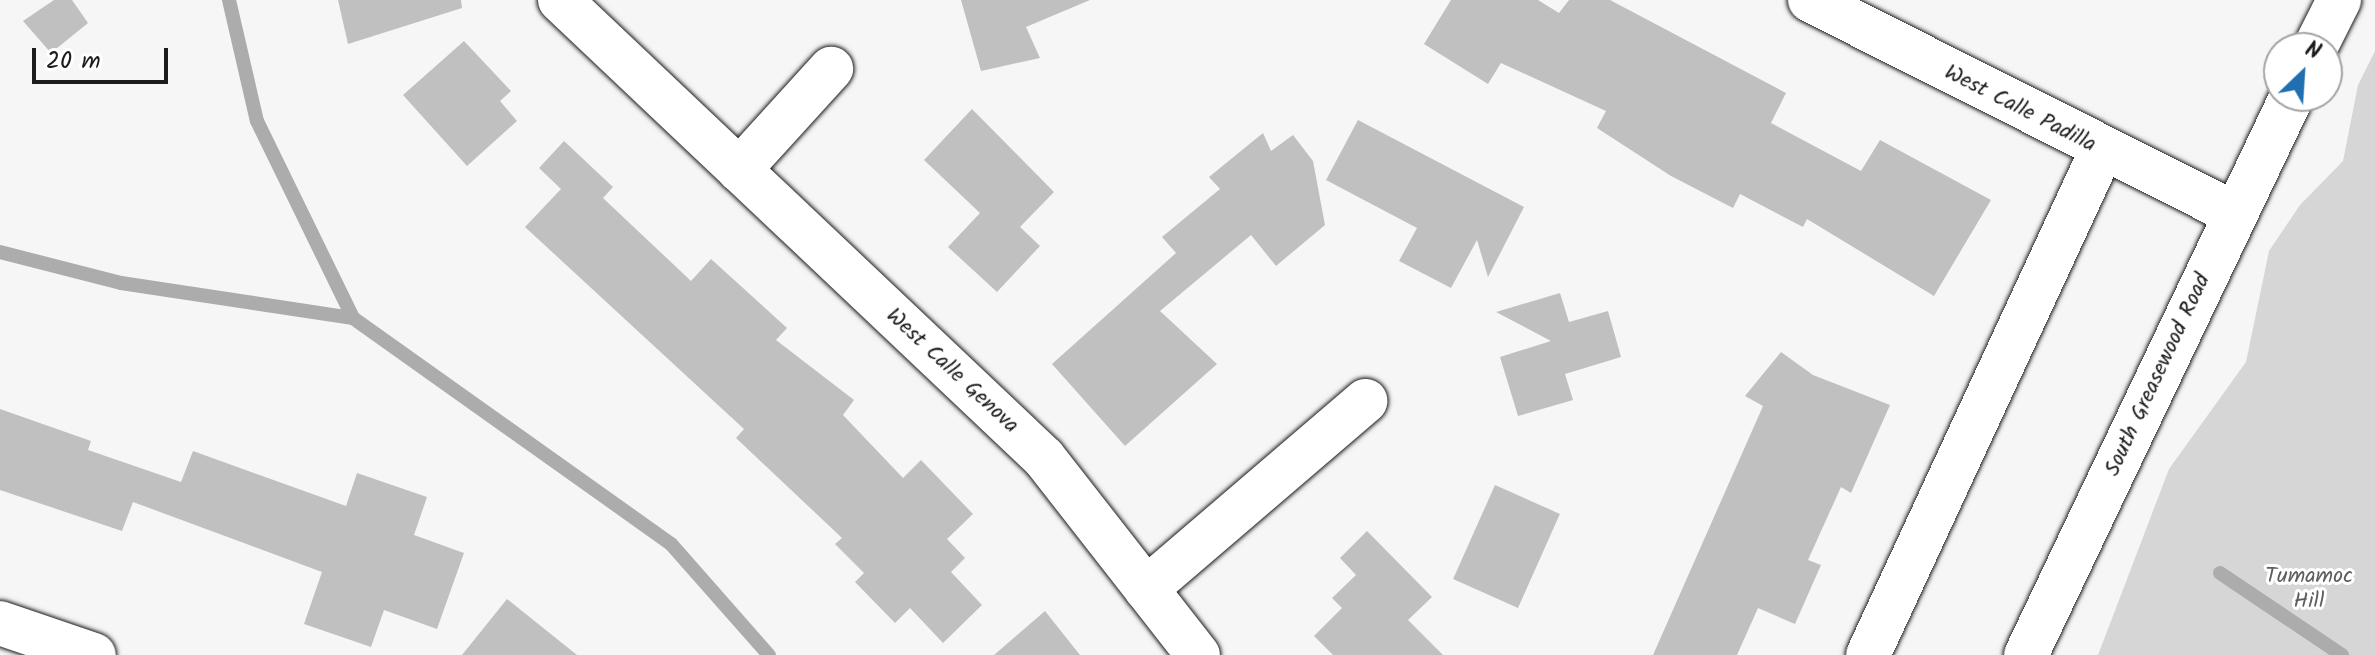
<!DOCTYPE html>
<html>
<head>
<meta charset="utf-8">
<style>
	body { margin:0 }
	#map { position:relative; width:2375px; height:655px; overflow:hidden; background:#f6f6f6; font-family:Kalam,sans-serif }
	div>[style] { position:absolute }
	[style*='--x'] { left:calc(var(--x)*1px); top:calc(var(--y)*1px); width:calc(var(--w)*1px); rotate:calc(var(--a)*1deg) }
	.green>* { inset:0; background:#d6d6d6 }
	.stream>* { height:14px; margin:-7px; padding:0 7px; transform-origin:7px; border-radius:7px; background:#acacac }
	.building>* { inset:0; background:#c0c0c0; transform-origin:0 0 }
	.roads { filter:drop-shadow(0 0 2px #1c1c1c) drop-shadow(0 0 2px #1c1c1c) }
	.minor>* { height:44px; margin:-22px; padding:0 22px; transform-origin:22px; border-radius:22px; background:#fff }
	.major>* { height:44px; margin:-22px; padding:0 22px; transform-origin:22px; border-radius:22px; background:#fff }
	span { translate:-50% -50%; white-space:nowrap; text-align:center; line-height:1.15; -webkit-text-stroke:6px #fff; paint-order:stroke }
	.street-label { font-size:22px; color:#1c1c1c }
	.park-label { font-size:22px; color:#5d5d5d }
	.north { position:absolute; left:2263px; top:32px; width:80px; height:80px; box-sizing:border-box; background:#fff; border:2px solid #a4a4a4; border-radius:50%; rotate:25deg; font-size:22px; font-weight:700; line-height:32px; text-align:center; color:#1c1c1c }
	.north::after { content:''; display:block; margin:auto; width:28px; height:36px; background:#1f6fb2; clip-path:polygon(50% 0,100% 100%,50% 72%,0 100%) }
	.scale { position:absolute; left:32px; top:48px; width:136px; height:36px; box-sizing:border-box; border:4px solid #1c1c1c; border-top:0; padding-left:10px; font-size:24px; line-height:28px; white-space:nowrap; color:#1c1c1c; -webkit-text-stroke:6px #fff; paint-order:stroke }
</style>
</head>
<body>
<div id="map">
	<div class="green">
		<i style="clip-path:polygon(2375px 51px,2375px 655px,2098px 655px,2169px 469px,2246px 362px,2269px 251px,2300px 205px,2343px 161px,2358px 85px)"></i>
	</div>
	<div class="stream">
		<i style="--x:229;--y:0;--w:124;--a:77"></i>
		<i style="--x:257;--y:121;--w:219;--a:64"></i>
		<i style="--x:0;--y:252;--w:125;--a:14.4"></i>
		<i style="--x:121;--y:283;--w:235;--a:8.6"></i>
		<i style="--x:353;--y:318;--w:390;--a:35.4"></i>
		<i style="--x:671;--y:544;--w:148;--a:48.6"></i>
		<i style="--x:2220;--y:573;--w:147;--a:33.9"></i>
	</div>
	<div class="building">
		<i style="clip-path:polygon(54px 0,72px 0,88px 23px,51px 53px,23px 21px)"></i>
		<i style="clip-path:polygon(338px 0,461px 0,462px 8px,348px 44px)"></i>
		<i style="clip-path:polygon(961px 0,1090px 0,1026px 27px,1040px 58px,981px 71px)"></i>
		<i style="clip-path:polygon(1451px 0,1538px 0,1559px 13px,1569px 0,1610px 0,1786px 93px,1771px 123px,1861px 171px,1880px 140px,1991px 200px,1934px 296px,1807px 219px,1803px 227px,1740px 194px,1733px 208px,1671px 176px,1597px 128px,1606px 111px,1501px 63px,1488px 84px,1424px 44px)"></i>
		<i style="clip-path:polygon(464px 41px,511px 91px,500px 101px,517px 121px,467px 166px,403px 95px)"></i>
		<i style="clip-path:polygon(972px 109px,1054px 192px,1020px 227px,1040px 246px,997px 292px,948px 247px,980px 213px,924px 160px)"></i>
		<i style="clip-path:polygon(1358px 120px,1524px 207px,1488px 277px,1477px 240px,1451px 288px,1399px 261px,1417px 228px,1326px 180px)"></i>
		<i style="clip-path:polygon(1263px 133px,1271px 151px,1293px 135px,1313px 161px,1325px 225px,1276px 266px,1251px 235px,1160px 311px,1217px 364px,1125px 446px,1052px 364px,1176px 253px,1162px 237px,1220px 189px,1209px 177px)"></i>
		<i style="clip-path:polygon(564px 141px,613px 187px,603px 198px,691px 281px,711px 259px,787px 328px,776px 340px,854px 400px,843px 415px,903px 478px,921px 460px,973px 514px,947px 539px,965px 558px,951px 572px,982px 605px,943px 643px,910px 608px,895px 623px,855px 582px,864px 573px,835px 544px,842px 538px,736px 438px,744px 429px,525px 227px,561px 189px,539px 168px)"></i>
		<i style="clip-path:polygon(1560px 293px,1569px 322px,1608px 311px,1621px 357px,1565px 374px,1573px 400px,1518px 416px,1500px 357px,1551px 341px,1496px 312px)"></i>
		<i style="clip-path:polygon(1781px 352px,1813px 375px,1890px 405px,1851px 493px,1841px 487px,1808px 560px,1821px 565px,1795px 624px,1758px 608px,1737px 655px,1653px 655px,1763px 406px,1745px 396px)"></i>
		<i style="clip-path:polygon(0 409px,91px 441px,88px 450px,181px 482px,193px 451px,346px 506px,357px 473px,427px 497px,414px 535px,464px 553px,437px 629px,384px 610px,371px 647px,304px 624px,322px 572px,133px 502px,122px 531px,0 490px)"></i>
		<i style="left:1495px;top:485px;width:71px;height:103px;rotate:24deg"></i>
		<i style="clip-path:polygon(1367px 531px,1432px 597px,1408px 620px,1443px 655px,1333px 655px,1314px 636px,1342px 608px,1332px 598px,1356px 575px,1340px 558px)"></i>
		<i style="clip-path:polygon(507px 599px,577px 655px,462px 655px)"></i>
		<i style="clip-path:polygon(1045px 611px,1080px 655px,994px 655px)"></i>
	</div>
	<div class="roads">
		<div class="minor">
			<i style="--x:560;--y:0;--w:666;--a:43.42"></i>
			<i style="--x:1044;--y:458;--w:250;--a:52"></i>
			<i style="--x:1810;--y:0;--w:474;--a:26.7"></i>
			<i style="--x:739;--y:170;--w:137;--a:-47.7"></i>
			<i style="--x:1146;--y:589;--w:289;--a:-40.6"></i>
			<i style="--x:0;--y:623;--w:99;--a:18.8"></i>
			<i style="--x:1868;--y:655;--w:554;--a:-65.15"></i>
		</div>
		<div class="major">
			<i style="--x:2315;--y:48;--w:54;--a:-63.4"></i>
			<i style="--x:2026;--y:655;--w:619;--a:-64.55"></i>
		</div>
	</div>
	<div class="street-label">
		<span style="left:2020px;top:109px;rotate:27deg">West Calle Padilla</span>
		<span style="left:952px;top:371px;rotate:43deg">West Calle Genova</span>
		<span style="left:2158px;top:375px;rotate:-65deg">South Greasewood Road</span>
	</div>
	<div class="park-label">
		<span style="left:2309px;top:589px">Tumamoc<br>Hill</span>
	</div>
	<div class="north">N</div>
	<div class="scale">20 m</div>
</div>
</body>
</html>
